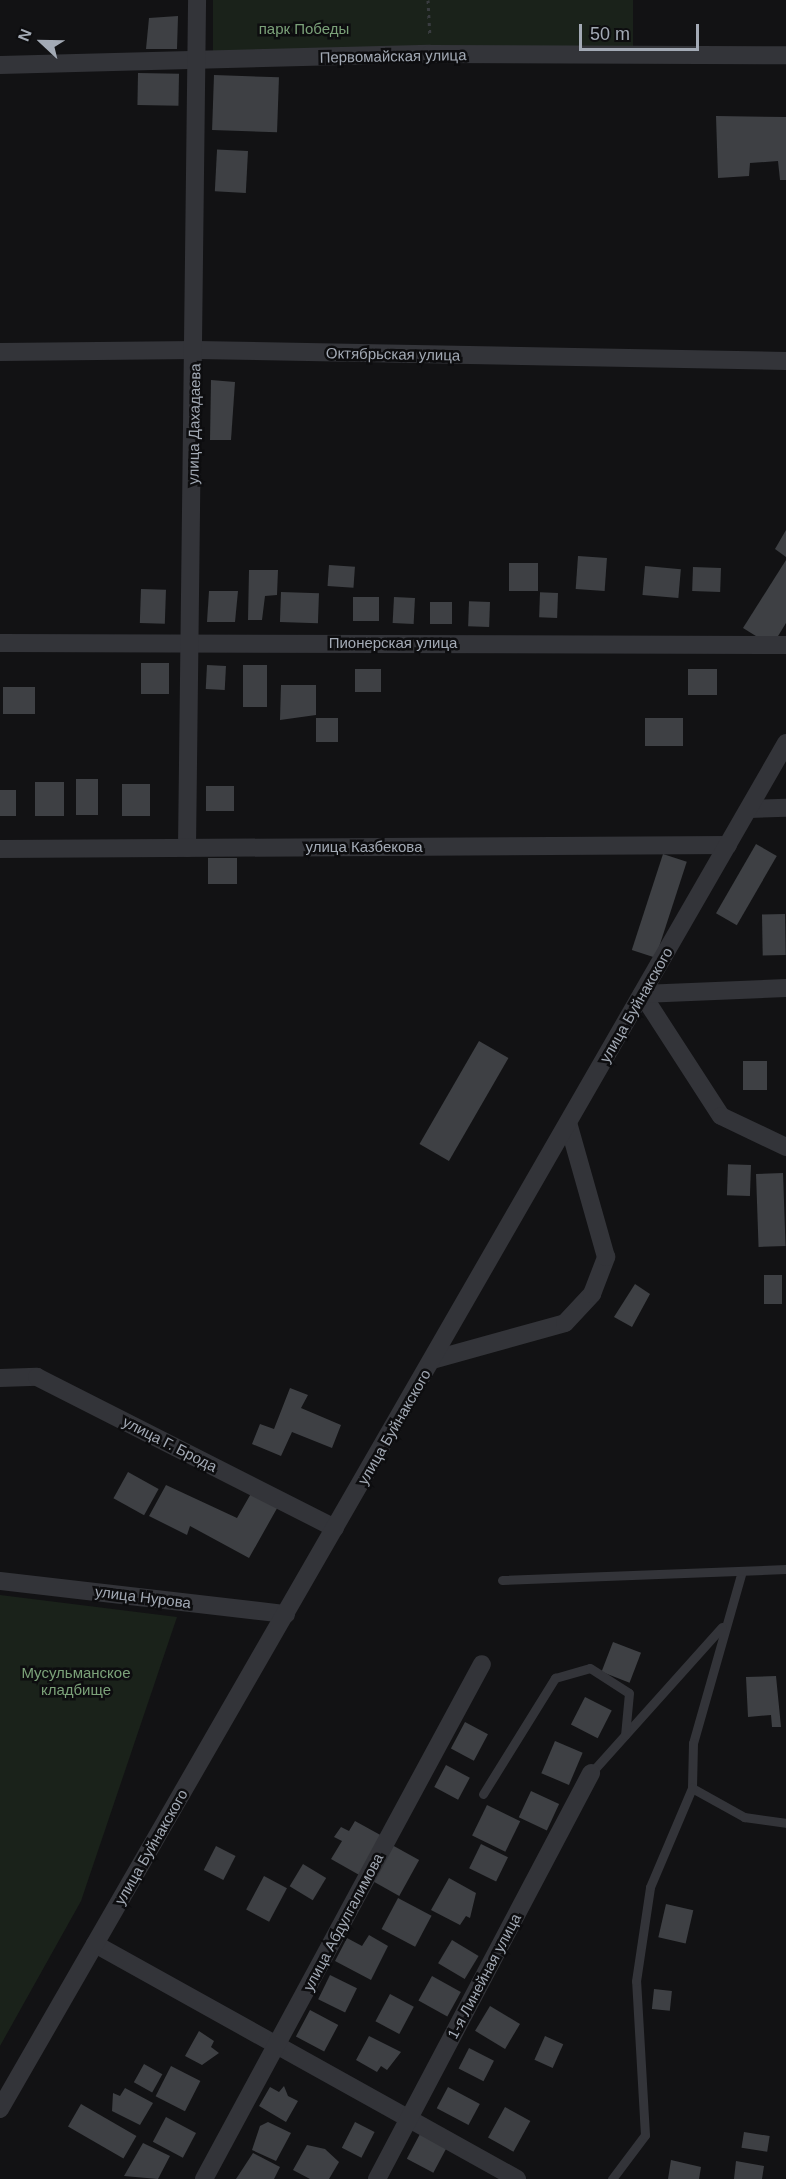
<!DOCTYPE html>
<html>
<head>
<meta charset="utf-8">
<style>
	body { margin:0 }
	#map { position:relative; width:786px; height:2179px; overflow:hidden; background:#121214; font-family:Arial,sans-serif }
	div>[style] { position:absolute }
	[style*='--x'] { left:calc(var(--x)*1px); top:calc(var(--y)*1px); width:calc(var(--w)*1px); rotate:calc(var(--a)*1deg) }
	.green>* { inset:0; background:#1a221a; transform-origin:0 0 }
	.building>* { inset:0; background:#3e4044; transform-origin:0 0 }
	.path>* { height:3px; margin-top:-1.5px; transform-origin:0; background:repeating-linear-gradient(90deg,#393c40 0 3px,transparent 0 7.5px) }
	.lane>* { height:9px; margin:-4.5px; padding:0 4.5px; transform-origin:4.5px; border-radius:4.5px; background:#333439 }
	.street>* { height:18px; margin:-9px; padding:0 9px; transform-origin:9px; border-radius:9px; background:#333439 }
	span { translate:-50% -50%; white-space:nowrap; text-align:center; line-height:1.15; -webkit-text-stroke:5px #0d0d0f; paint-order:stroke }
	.park-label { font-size:15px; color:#7ba179 }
	.street-label { font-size:15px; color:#a3aab5 }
	.north { position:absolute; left:12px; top:12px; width:60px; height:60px; -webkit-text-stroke:4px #0d0d0f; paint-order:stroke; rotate:292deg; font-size:16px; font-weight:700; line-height:24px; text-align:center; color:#a3aab5 }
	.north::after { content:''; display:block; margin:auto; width:21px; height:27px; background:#a3aab5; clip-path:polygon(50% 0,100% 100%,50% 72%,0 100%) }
	.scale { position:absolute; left:579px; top:24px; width:120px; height:27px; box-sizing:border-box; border:3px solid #a3aab5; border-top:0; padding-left:8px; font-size:18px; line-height:21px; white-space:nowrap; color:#a3aab5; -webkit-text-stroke:4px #0d0d0f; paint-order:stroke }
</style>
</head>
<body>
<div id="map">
	<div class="green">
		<i style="left:213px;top:0;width:420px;height:60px"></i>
		<i style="clip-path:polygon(0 1595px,177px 1617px,81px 1901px,0 2046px)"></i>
	</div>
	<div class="building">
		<i style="clip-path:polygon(178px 16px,177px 49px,146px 49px,149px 18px)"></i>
		<i style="left:138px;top:73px;width:41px;height:32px;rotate:1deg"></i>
		<i style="left:214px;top:75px;width:65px;height:55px;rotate:2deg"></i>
		<i style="clip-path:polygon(716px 116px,786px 117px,786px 180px,780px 180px,778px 161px,750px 163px,749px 176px,718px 178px)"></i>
		<i style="left:248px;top:151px;width:42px;height:31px;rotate:93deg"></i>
		<i style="clip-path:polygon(211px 380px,235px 382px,231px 440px,210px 440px)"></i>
		<i style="clip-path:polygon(786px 530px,786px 557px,775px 549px)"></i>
		<i style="left:578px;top:556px;width:29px;height:33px;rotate:4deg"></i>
		<i style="clip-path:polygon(786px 560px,786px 623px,772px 646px,743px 628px)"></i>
		<i style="left:509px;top:563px;width:29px;height:28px"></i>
		<i style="left:329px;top:565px;width:26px;height:21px;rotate:4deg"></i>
		<i style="left:645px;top:566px;width:36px;height:29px;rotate:5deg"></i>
		<i style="left:693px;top:567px;width:28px;height:24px;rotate:2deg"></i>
		<i style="clip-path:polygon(249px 570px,278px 570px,277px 595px,265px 596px,262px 620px,248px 620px)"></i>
		<i style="left:141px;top:589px;width:25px;height:34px;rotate:2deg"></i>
		<i style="clip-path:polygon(209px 591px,238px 591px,235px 622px,207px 622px)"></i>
		<i style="left:281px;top:592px;width:38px;height:30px;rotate:2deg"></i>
		<i style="left:558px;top:593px;width:25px;height:18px;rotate:92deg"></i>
		<i style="left:353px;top:597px;width:26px;height:24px"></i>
		<i style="left:394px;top:597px;width:21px;height:26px;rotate:3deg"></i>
		<i style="left:430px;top:602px;width:22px;height:22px"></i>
		<i style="left:490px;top:602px;width:25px;height:21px;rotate:92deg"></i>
		<i style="left:141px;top:663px;width:28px;height:31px"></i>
		<i style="left:207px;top:665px;width:19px;height:24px;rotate:3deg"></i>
		<i style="left:267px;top:665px;width:42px;height:24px;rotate:90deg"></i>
		<i style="left:355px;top:669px;width:26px;height:23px"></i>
		<i style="left:717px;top:669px;width:26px;height:29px;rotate:90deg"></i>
		<i style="clip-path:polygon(281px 685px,316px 685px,316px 715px,280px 720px)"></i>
		<i style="left:3px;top:687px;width:32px;height:27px"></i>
		<i style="left:338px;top:718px;width:24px;height:22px;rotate:90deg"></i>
		<i style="left:645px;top:718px;width:38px;height:28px"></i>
		<i style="left:76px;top:779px;width:22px;height:36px"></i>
		<i style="left:35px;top:782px;width:29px;height:34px"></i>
		<i style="left:122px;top:784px;width:28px;height:32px"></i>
		<i style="left:234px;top:786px;width:25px;height:28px;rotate:90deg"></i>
		<i style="left:0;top:790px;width:16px;height:26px"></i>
		<i style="left:756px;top:844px;width:24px;height:80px;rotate:30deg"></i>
		<i style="left:663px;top:854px;width:25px;height:101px;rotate:18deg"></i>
		<i style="left:208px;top:858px;width:29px;height:26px"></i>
		<i style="left:785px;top:914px;width:41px;height:23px;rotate:89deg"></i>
		<i style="left:479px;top:1041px;width:34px;height:119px;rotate:30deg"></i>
		<i style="left:743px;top:1061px;width:24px;height:29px"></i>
		<i style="left:751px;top:1165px;width:31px;height:23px;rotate:92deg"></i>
		<i style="left:783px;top:1173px;width:73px;height:27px;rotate:88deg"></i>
		<i style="left:764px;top:1275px;width:18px;height:29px"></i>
		<i style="clip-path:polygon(635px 1284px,650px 1294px,632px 1327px,614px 1317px)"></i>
		<i style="clip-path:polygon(290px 1388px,308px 1395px,301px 1408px,341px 1425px,332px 1448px,292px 1432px,281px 1456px,252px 1444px,260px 1424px,274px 1429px)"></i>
		<i style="left:128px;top:1472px;width:35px;height:30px;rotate:29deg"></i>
		<i style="clip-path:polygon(166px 1485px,237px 1518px,253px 1490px,280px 1503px,249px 1558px,190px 1526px,187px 1535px,149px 1516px)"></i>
		<i style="left:613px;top:1642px;width:30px;height:32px;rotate:21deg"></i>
		<i style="clip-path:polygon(776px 1676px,781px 1727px,772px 1727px,771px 1715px,748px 1717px,746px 1677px)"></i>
		<i style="left:585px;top:1697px;width:30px;height:31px;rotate:27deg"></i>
		<i style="left:465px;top:1722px;width:26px;height:30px;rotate:28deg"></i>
		<i style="left:555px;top:1741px;width:30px;height:35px;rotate:23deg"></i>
		<i style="left:446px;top:1765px;width:27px;height:25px;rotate:28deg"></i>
		<i style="left:531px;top:1791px;width:31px;height:29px;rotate:25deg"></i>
		<i style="left:487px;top:1805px;width:37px;height:34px;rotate:26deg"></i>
		<i style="clip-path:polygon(355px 1821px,384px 1837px,361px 1876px,331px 1859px,342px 1841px,334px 1837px,341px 1827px,349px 1831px)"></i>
		<i style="left:481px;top:1844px;width:30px;height:27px;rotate:26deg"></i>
		<i style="left:392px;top:1845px;width:31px;height:41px;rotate:29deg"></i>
		<i style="left:216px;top:1846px;width:22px;height:27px;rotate:27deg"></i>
		<i style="left:303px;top:1864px;width:27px;height:26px;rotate:31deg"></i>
		<i style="left:264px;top:1876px;width:26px;height:38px;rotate:28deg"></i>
		<i style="clip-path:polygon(449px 1878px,476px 1893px,470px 1918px,466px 1916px,460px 1925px,431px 1910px)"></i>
		<i style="left:398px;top:1898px;width:38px;height:35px;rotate:28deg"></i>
		<i style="left:666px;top:1904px;width:28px;height:34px;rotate:13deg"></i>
		<i style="clip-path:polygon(369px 1935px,388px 1946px,371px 1980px,335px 1961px,347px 1938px,362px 1946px)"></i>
		<i style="left:452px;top:1940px;width:31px;height:27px;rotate:31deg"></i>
		<i style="left:330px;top:1975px;width:30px;height:27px;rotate:26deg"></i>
		<i style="left:432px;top:1976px;width:33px;height:28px;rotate:29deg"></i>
		<i style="left:654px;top:1989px;width:18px;height:20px;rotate:6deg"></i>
		<i style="left:390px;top:1994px;width:27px;height:31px;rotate:28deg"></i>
		<i style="left:490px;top:2006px;width:35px;height:29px;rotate:31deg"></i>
		<i style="left:310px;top:2010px;width:32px;height:30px;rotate:28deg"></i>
		<i style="clip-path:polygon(199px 2031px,214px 2041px,211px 2047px,219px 2053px,202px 2065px,185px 2056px)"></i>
		<i style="clip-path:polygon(369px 2036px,401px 2052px,387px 2070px,381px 2066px,377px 2072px,356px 2060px)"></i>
		<i style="left:545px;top:2036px;width:20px;height:26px;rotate:24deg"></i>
		<i style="left:469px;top:2048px;width:28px;height:23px;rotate:27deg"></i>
		<i style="left:144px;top:2064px;width:21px;height:21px;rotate:29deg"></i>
		<i style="left:171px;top:2066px;width:33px;height:34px;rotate:27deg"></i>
		<i style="clip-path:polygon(284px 2086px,288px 2096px,298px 2101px,286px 2122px,259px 2106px,270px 2087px,279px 2092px)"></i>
		<i style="left:448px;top:2087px;width:36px;height:24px;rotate:28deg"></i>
		<i style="clip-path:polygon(125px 2088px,153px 2103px,140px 2125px,112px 2111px,113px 2093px,120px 2096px)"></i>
		<i style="left:81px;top:2104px;width:64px;height:26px;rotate:30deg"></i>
		<i style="left:505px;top:2107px;width:29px;height:35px;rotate:29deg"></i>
		<i style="left:166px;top:2117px;width:34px;height:28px;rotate:28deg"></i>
		<i style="clip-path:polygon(268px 2122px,291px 2133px,276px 2161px,252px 2150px,260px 2126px)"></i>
		<i style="left:355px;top:2122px;width:22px;height:29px;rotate:27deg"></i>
		<i style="left:744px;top:2132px;width:26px;height:16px;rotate:9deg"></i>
		<i style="left:420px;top:2134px;width:30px;height:28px;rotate:28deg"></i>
		<i style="clip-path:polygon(143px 2143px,170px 2156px,158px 2179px,124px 2176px)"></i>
		<i style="clip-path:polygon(307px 2145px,325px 2149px,339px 2162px,329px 2179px,310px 2179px,293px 2170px)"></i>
		<i style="clip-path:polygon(253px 2153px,280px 2167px,274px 2179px,236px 2179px)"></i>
		<i style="clip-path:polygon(671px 2160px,701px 2167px,699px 2179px,668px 2179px)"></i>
		<i style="clip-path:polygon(736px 2161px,764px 2166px,762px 2179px,734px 2179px)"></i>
	</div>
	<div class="path">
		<i style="--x:428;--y:0;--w:37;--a:87"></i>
	</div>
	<div class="lane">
		<i style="--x:742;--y:1571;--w:179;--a:105.9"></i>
		<i style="--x:693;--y:1743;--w:45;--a:91.3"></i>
		<i style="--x:692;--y:1788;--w:60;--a:29.1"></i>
		<i style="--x:744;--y:1817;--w:42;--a:8.1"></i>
		<i style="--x:502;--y:1580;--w:284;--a:-2.2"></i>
		<i style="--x:591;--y:1773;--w:196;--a:-48.1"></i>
		<i style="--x:483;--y:1794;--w:137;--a:-58.2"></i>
		<i style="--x:555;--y:1678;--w:36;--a:-16"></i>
		<i style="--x:590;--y:1668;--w:46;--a:32.7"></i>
		<i style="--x:629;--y:1693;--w:42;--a:95.4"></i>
		<i style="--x:612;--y:2179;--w:55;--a:-53.1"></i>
		<i style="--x:645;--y:2135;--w:154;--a:-93.3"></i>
		<i style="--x:636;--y:1981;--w:95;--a:-81.5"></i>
		<i style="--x:650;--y:1887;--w:108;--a:-67"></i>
	</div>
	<div class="street">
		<i style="--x:0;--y:65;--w:430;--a:-1.5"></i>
		<i style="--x:430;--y:54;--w:356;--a:0.2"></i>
		<i style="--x:0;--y:352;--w:196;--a:-0.6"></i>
		<i style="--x:196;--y:350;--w:590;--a:1.07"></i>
		<i style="--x:0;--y:643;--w:786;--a:0.15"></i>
		<i style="--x:749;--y:809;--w:37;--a:-2"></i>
		<i style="--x:187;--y:848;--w:848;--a:-89.32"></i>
		<i style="--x:0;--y:849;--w:728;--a:-0.31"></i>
		<i style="--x:642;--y:994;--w:145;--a:57.1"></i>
		<i style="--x:721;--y:1116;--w:72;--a:25.5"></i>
		<i style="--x:642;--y:994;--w:144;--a:-2.4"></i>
		<i style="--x:432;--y:1360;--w:138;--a:-15.5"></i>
		<i style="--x:565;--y:1323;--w:40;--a:-47"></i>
		<i style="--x:592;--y:1294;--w:40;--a:-69"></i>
		<i style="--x:606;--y:1257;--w:139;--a:-105.8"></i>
		<i style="--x:0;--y:1378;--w:37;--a:-2"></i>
		<i style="--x:37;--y:1377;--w:334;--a:26.9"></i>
		<i style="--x:0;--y:1581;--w:288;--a:6.6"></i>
		<i style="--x:95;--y:1944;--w:483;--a:29.1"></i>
		<i style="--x:0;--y:2109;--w:1576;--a:-60.08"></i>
		<i style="--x:204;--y:2179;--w:585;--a:-61.64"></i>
		<i style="--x:377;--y:2179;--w:459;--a:-62.2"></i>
	</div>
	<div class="park-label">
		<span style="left:304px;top:29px">парк Победы</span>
		<span style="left:76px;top:1681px">Мусульманское<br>кладбище</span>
	</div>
	<div class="street-label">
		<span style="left:393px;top:56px;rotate:-1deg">Первомайская улица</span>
		<span style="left:393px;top:354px;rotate:1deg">Октябрьская улица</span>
		<span style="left:194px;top:424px;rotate:-89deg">улица Дахадаева</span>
		<span style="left:393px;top:643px">Пионерская улица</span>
		<span style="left:364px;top:847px">улица Казбекова</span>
		<span style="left:636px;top:1005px;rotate:-60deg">улица Буйнакского</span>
		<span style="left:394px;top:1427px;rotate:-60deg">улица Буйнакского</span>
		<span style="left:170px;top:1444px;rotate:27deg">улица Г. Брода</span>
		<span style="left:143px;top:1597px;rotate:7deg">улица Нурова</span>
		<span style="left:151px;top:1847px;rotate:-60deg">улица Буйнакского</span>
		<span style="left:343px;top:1922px;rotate:-62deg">улица Абдулгалимова</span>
		<span style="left:484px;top:1976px;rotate:-62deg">1-я Линейная улица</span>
	</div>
	<div class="north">N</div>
	<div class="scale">50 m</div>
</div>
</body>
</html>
